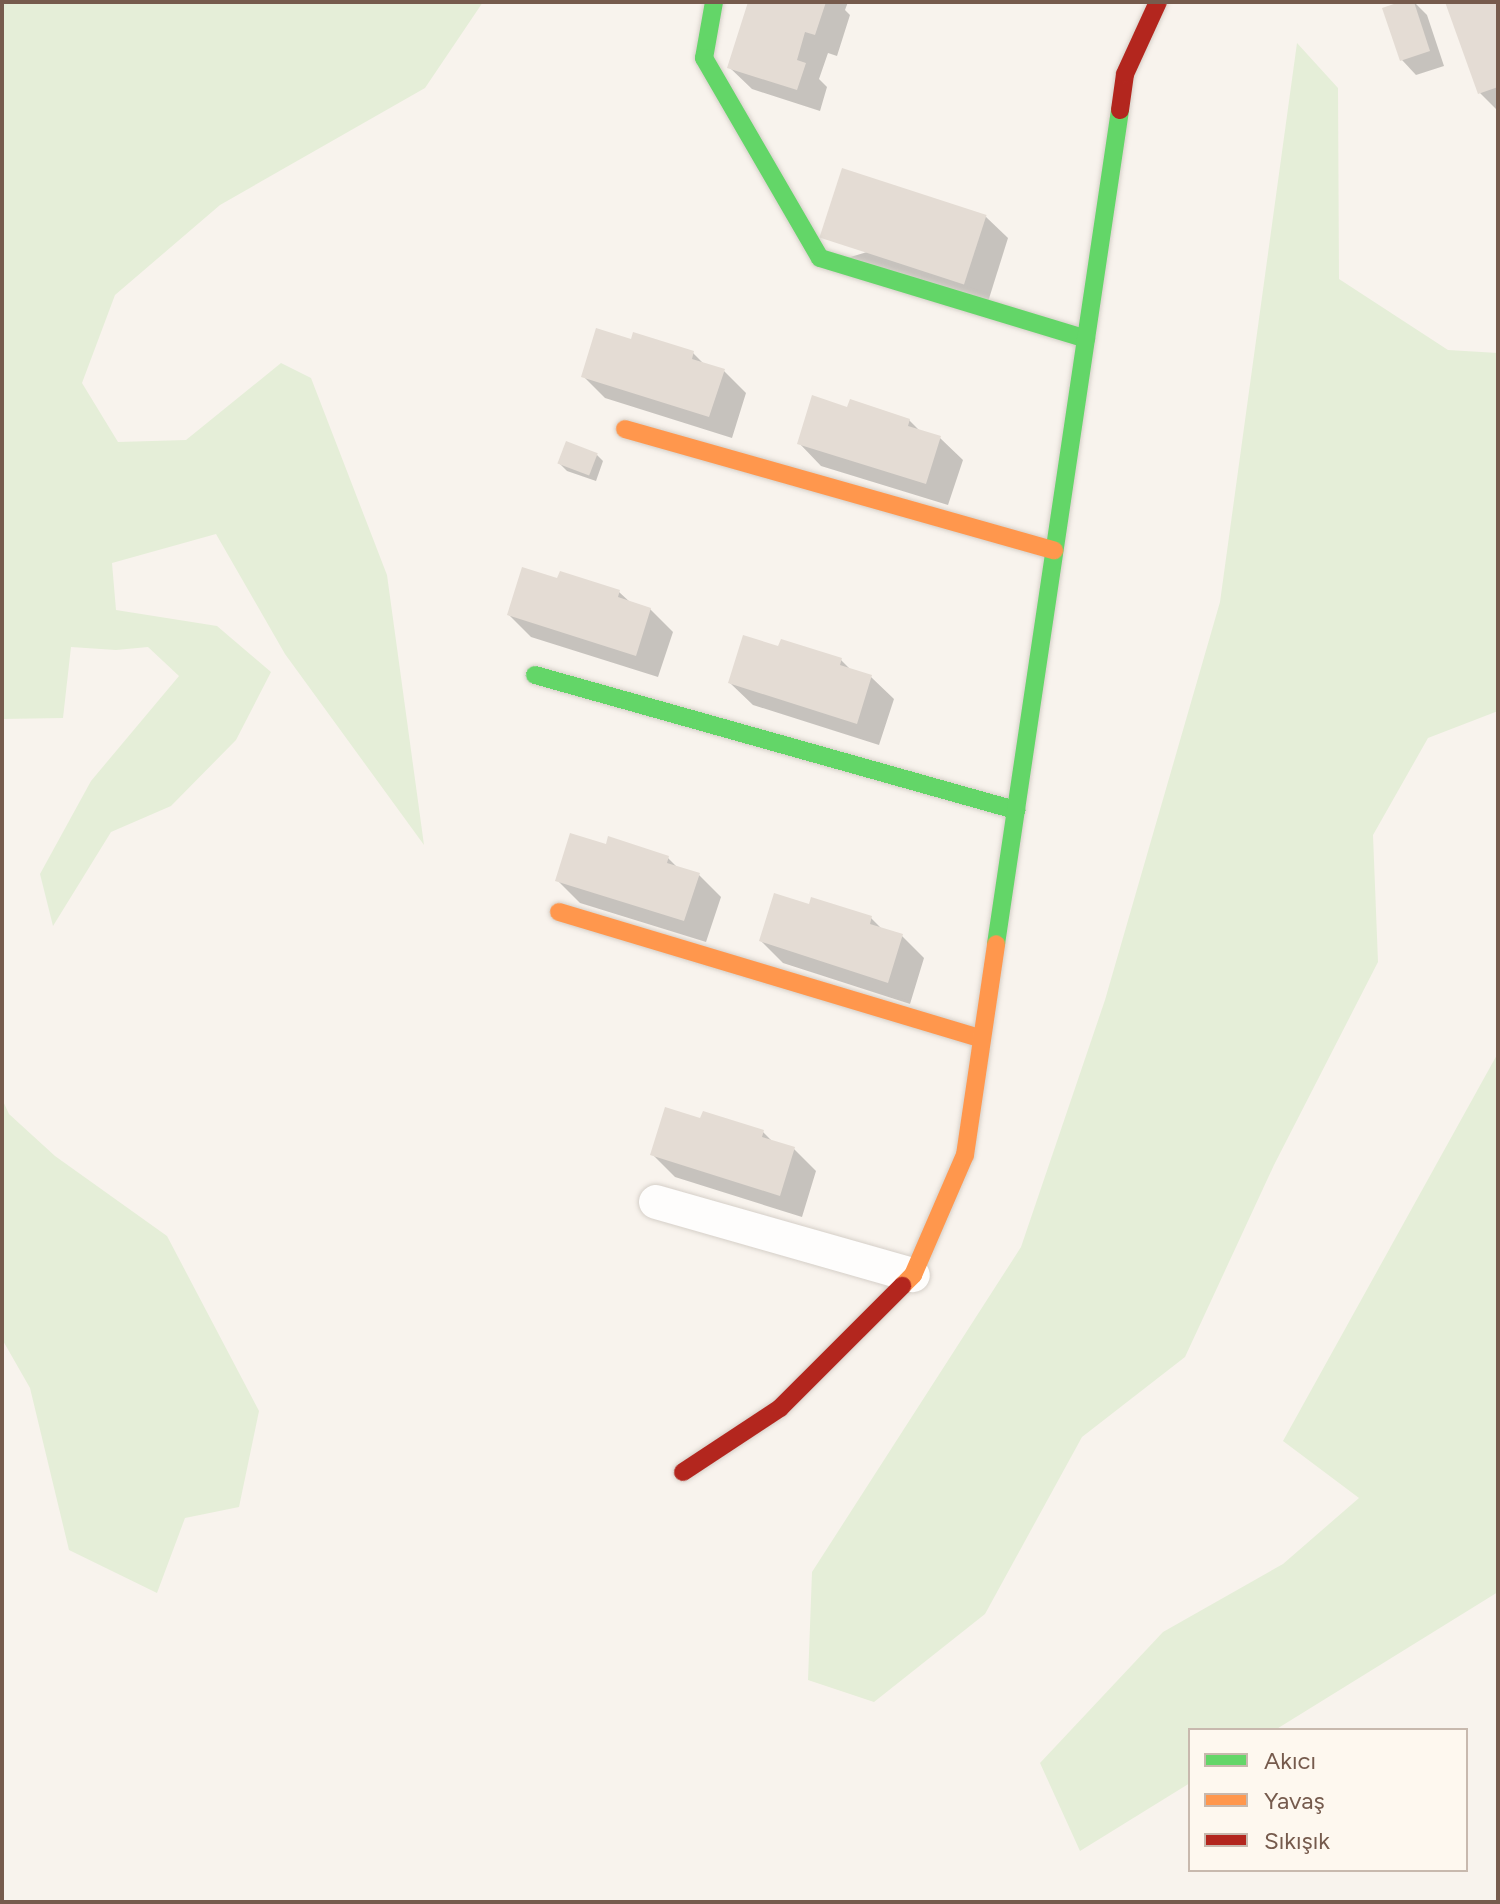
<!DOCTYPE html>
<html>
<head>
<meta charset="utf-8">
<style>
	body { margin:0 }
	#map { position:relative; width:1500px; height:1904px; overflow:hidden; background:#f8f3ed; font-family:Figtree,sans-serif }
	div>[style] { position:absolute }
	[style*='--x'] { left:calc(var(--x)*1px); top:calc(var(--y)*1px); width:calc(var(--w)*1px); rotate:calc(var(--a)*1deg) }
	.green>* { inset:0; background:#e5eed8 }
	.shadow>* { inset:0; background:#0003 }
	.building>* { inset:0; background:#e4dcd4; transform-origin:0 0 }
	.roads { filter:drop-shadow(0 0 2px #d5cfc8) drop-shadow(0 0 2px #d5cfc8) }
	.street>* { height:34px; margin:-17px; padding:0 17px; transform-origin:17px; border-radius:17px; background:#fefdfc }
	.fast>* { height:18px; margin:-9px; padding:0 9px; transform-origin:9px; border-radius:9px; background:#63d668 }
	.slow>* { height:18px; margin:-9px; padding:0 9px; transform-origin:9px; border-radius:9px; background:#ff974d }
	.jam>* { height:18px; margin:-9px; padding:0 9px; transform-origin:9px; border-radius:9px; background:#b3261e }
	span { translate:-50% -50%; white-space:nowrap; text-align:center; line-height:1.15; -webkit-text-stroke:6px #fef8ef; paint-order:stroke }
	.frame { position:absolute; inset:0; border:4px solid #765b4d; pointer-events:none }
	.legend { position:absolute; left:1188px; top:1728px; width:280px; height:144px; box-sizing:border-box; background:#fef8ef; border:2px solid #c8b9ae; margin:0; padding:10px 14px; list-style:none; font-size:24px; color:#765b4d }
	.legend li { display:flex; align-items:center; gap:16px; height:40px }
	.legend b { width:40px; border:2px solid #c8b9ae }
</style>
</head>
<body>
<div id="map">
	<div class="green">
		<i style="clip-path:polygon(2px 2px,483px 2px,425px 88px,220px 205px,115px 295px,82px 383px,118px 442px,186px 440px,281px 363px,311px 378px,387px 575px,424px 845px,285px 654px,216px 534px,112px 563px,116px 610px,217px 626px,271px 672px,236px 740px,171px 806px,111px 832px,53px 926px,40px 874px,91px 781px,179px 676px,148px 647px,116px 650px,71px 647px,63px 718px,2px 719px)"></i>
		<i style="clip-path:polygon(1297px 43px,1338px 88px,1339px 279px,1448px 350px,1498px 353px,1498px 711px,1428px 738px,1373px 835px,1378px 962px,1274px 1165px,1185px 1357px,1082px 1437px,985px 1614px,874px 1702px,808px 1680px,812px 1572px,1021px 1247px,1105px 1000px,1220px 602px)"></i>
		<i style="clip-path:polygon(1498px 1053px,1498px 1592px,1275px 1730px,1190px 1730px,1190px 1783px,1080px 1851px,1040px 1763px,1163px 1632px,1283px 1564px,1359px 1498px,1283px 1441px)"></i>
		<i style="clip-path:polygon(2px 1099px,9px 1114px,55px 1156px,167px 1236px,259px 1411px,239px 1507px,185px 1518px,157px 1593px,69px 1550px,30px 1388px,2px 1339px)"></i>
	</div>
	<div class="shadow">
		<i style="clip-path:polygon(750px 2px,848px 2px,845px 10px,850px 15px,837px 56px,828px 53px,819px 79px,827px 87px,820px 111px,752px 89px,729px 67px)"></i>
		<i style="clip-path:polygon(1406px 2px,1414px 2px,1427px 15px,1444px 66px,1416px 75px,1402px 60px)"></i>
		<i style="clip-path:polygon(1447px 2px,1498px 2px,1498px 111px,1480px 93px)"></i>
		<i style="clip-path:polygon(985px 216px,1008px 238px,987px 305px,844px 259px)"></i>
		<i style="clip-path:polygon(693px 353px,705px 365px,724px 371px,746px 393px,732px 438px,605px 398px,583px 376px)"></i>
		<i style="clip-path:polygon(848px 409px,909px 420px,921px 432px,940px 438px,963px 460px,948px 505px,821px 466px,799px 443px)"></i>
		<i style="clip-path:polygon(596px 454px,603px 461px,596px 481px,567px 471px,560px 464px)"></i>
		<i style="clip-path:polygon(619px 592px,631px 603px,650px 609px,673px 632px,658px 677px,531px 637px,509px 615px)"></i>
		<i style="clip-path:polygon(841px 660px,852px 671px,871px 677px,894px 699px,879px 745px,753px 705px,730px 683px)"></i>
		<i style="clip-path:polygon(607px 846px,668px 858px,679px 869px,699px 875px,721px 897px,706px 942px,580px 903px,557px 880px)"></i>
		<i style="clip-path:polygon(811px 907px,871px 918px,883px 930px,902px 936px,924px 958px,910px 1004px,783px 963px,761px 941px)"></i>
		<i style="clip-path:polygon(702px 1120px,763px 1132px,774px 1143px,794px 1149px,816px 1171px,802px 1217px,675px 1177px,653px 1155px)"></i>
	</div>
	<div class="building">
		<i style="clip-path:polygon(748px 2px,826px 2px,815px 35px,805px 32px,797px 60px,806px 63px,797px 90px,727px 68px)"></i>
		<i style="clip-path:polygon(1400px 2px,1414px 2px,1430px 51px,1400px 61px,1382px 8px)"></i>
		<i style="clip-path:polygon(1445px 2px,1498px 2px,1498px 87px,1478px 94px)"></i>
		<i style="left:842px;top:168px;width:152px;height:73px;rotate:18deg"></i>
		<i style="clip-path:polygon(596px 328px,631px 339px,633px 332px,694px 351px,692px 359px,725px 369px,709px 417px,581px 377px)"></i>
		<i style="clip-path:polygon(812px 395px,847px 407px,850px 399px,910px 419px,908px 426px,941px 436px,926px 484px,797px 444px)"></i>
		<i style="left:566px;top:441px;width:34px;height:24px;rotate:21deg"></i>
		<i style="clip-path:polygon(522px 567px,557px 578px,560px 571px,620px 590px,618px 597px,651px 608px,636px 656px,507px 615px)"></i>
		<i style="clip-path:polygon(743px 635px,778px 646px,781px 639px,842px 658px,840px 665px,872px 675px,857px 724px,728px 683px)"></i>
		<i style="clip-path:polygon(570px 833px,606px 844px,608px 836px,669px 856px,667px 863px,700px 873px,684px 921px,555px 881px)"></i>
		<i style="clip-path:polygon(774px 893px,809px 904px,811px 897px,872px 916px,870px 924px,903px 934px,888px 983px,759px 941px)"></i>
		<i style="clip-path:polygon(665px 1107px,700px 1118px,703px 1111px,764px 1130px,762px 1137px,795px 1147px,780px 1196px,650px 1155px)"></i>
	</div>
	<div class="roads">
		<div class="street">
			<i style="--x:656;--y:1202;--w:267;--a:15.9"></i>
		</div>
		<div class="fast">
			<i style="--x:714;--y:2;--w:57;--a:100.1"></i>
			<i style="--x:704;--y:58;--w:231;--a:59.9"></i>
			<i style="--x:820;--y:258;--w:278;--a:16.9"></i>
			<i style="--x:535;--y:675;--w:500;--a:15.7"></i>
			<i style="--x:996;--y:944;--w:843;--a:-81.54"></i>
		</div>
		<div class="slow">
			<i style="--x:625;--y:429;--w:446;--a:15.8"></i>
			<i style="--x:559;--y:912;--w:439;--a:16.7"></i>
			<i style="--x:902;--y:1286;--w:16;--a:-45"></i>
			<i style="--x:913;--y:1275;--w:131;--a:-66.6"></i>
			<i style="--x:965;--y:1155;--w:213;--a:-81.6"></i>
		</div>
		<div class="jam">
			<i style="--x:1120;--y:110;--w:36;--a:-82"></i>
			<i style="--x:1125;--y:74;--w:79;--a:-65.4"></i>
			<i style="--x:683;--y:1472;--w:116;--a:-33.4"></i>
			<i style="--x:780;--y:1408;--w:173;--a:-45"></i>
		</div>
	</div>
	<div class="frame"></div>
	<ul class="legend">
	<li><b style="height:10px;background:#63d668"></b>Akıcı</li>
	<li><b style="height:10px;background:#ff974d"></b>Yavaş</li>
	<li><b style="height:10px;background:#b3261e"></b>Sıkışık</li>
	</ul>
</div>
</body>
</html>
